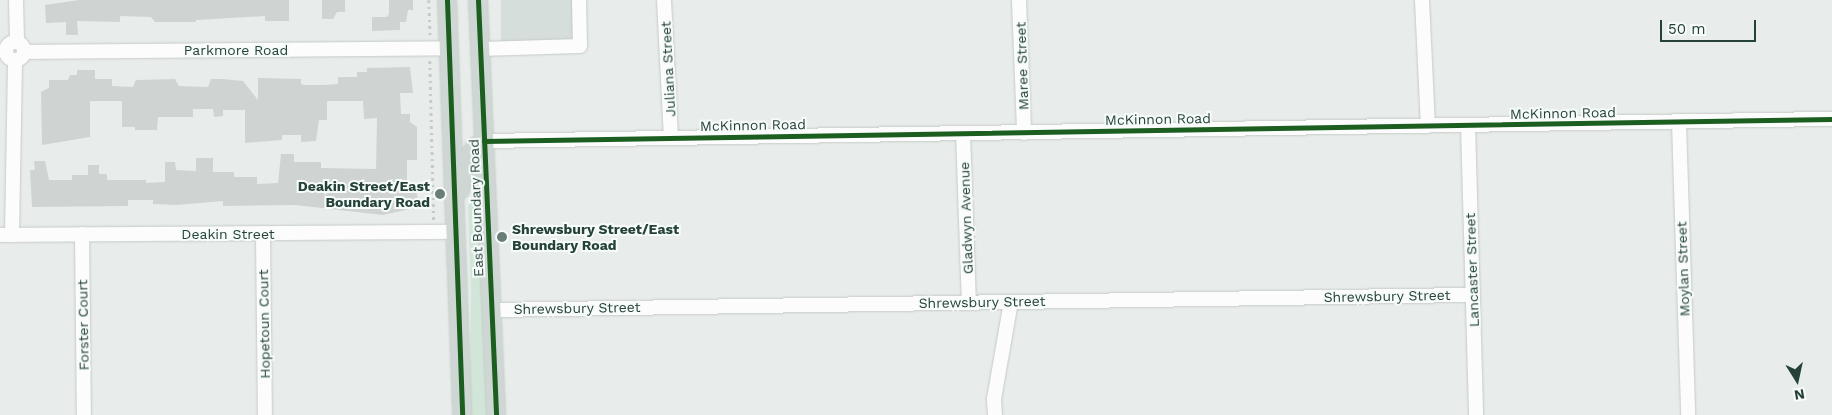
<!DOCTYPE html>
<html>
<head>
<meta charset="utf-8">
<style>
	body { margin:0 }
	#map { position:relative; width:1832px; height:415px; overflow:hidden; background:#e8edeb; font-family:"Work Sans",sans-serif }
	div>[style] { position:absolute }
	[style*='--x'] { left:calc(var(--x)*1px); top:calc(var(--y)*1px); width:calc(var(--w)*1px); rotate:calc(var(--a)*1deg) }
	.built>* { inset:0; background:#d6dedb; transform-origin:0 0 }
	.green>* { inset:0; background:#d1e6d8 }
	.building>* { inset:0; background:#cfd4d2 }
	.path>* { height:2.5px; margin-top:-1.25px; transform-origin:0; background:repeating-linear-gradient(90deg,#c3ccca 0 2.5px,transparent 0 6.5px) }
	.roads { filter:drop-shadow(0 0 1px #c5cac8) drop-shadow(0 0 1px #c5cac8) }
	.minor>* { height:14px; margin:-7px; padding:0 7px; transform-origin:7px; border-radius:7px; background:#fcfcfc }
	.minor>.ring { margin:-7px; padding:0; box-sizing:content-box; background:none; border:14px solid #fcfcfc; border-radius:50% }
	.major>* { height:18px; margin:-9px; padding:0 9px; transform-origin:9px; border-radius:9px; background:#cfd7d5 }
	.cycleway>* { height:5px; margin:-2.5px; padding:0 2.5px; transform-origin:2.5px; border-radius:2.5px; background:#1b5e20 }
	.dots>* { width:14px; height:14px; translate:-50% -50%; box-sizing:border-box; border:2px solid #f7fbf9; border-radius:50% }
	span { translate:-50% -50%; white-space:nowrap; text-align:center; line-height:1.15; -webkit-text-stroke:4px #f7fbf9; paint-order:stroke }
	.street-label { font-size:14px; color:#24423a }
	.poi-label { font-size:14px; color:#24423a; font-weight:700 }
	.right { translate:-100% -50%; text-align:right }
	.left { translate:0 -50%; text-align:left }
	.north { position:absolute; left:1772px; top:355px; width:50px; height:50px; -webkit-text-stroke:4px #f7fbf9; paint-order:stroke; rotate:170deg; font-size:14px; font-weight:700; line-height:20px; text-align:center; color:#24423a }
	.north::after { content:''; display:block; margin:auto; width:18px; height:22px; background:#24423a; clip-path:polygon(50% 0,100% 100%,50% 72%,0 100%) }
	.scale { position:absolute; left:1660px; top:20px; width:96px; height:22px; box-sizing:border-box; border:2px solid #24423a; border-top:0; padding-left:6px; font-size:15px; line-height:18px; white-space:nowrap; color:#24423a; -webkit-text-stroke:4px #f7fbf9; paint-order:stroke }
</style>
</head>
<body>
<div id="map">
	<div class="built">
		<i style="left:501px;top:0;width:83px;height:52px"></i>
	</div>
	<div class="green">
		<i style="clip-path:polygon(472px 200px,479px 202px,489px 415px,469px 415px,471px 294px,468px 206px)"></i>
	</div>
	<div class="building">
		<i style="clip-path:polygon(79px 0,289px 0,289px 21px,265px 21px,265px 16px,196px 20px,196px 22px,155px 22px,151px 17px,120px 16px,120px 22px,77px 21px,78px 35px,66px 35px,66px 22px,46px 23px,45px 5px)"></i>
		<i style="clip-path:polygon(322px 0,345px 0,345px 12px,337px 12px,333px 19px,322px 19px)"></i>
		<i style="clip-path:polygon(389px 0,413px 0,413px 10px,408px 10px,406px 22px,400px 22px,400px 30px,372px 31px,372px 17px,387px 17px,389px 14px)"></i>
		<i style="clip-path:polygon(410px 67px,413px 93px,400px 93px,401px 114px,410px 114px,410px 122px,417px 127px,417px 160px,407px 160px,407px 185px,415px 184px,419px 207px,383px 215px,295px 205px,223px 206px,223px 201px,176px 205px,153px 204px,153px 200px,128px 200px,128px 206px,32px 207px,30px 170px,35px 170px,34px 161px,45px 161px,49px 180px,72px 180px,72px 175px,88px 175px,88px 165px,99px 165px,99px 174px,107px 174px,107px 180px,146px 180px,146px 183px,165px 182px,165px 162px,175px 162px,176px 170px,196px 171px,196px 158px,213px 158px,213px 172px,234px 172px,234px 177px,257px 177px,257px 184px,278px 183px,281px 154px,294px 154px,294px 162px,321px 162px,321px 168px,376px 169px,377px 118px,364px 119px,363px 101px,327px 101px,327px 120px,319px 120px,316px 141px,301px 142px,301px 135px,282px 135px,282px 140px,245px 143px,245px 110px,223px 110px,223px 116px,214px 117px,213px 109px,193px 109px,193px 117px,158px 117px,157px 130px,135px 130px,135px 127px,122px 127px,122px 101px,90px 101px,90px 137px,42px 145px,41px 92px,49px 88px,49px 80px,68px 80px,70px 75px,77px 75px,77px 70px,95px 70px,95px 79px,112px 79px,112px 86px,133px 87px,136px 80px,175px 79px,179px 86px,208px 87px,211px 79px,223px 79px,243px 81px,258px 100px,258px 78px,301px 79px,301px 84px,305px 85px,325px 85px,338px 84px,338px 77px,357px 77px,357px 72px,367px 72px,367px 68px)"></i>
	</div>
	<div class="path">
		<i style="--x:429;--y:0;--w:36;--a:88"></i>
		<i style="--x:2;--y:57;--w:14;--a:-86"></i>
		<i style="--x:430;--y:61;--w:159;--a:88.6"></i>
	</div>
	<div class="roads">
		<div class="minor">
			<i style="--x:16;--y:0;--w:42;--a:88.6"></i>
			<i style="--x:664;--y:0;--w:138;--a:87.1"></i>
			<i style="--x:1019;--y:0;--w:133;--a:87.8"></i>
			<i style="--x:1422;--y:0;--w:126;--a:87.3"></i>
			<i class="ring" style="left:6px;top:42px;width:4px;height:4px"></i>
			<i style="--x:480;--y:49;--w:100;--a:-1.7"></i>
			<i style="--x:580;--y:46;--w:46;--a:-91.2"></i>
			<i style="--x:24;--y:52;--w:424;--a:-0.5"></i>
			<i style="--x:1679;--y:122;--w:293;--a:88.2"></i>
			<i style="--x:1468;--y:125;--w:290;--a:88.4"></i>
			<i style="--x:963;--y:133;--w:169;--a:88"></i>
			<i style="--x:484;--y:141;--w:1348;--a:-0.94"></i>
			<i style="--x:263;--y:233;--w:182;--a:89.4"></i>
			<i style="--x:82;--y:234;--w:181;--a:89.4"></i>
			<i style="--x:0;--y:235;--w:456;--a:-0.4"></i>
			<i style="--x:12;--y:235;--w:174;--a:-89"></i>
			<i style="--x:491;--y:310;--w:981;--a:-0.88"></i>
			<i style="--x:995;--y:415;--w:16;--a:-94"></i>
			<i style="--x:994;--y:399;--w:98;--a:-80.1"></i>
		</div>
		<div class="major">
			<i style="--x:447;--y:0;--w:415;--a:87.9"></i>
			<i style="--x:478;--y:0;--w:415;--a:87.5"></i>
			<i style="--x:460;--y:190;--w:35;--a:-74"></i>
			<i style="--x:470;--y:156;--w:10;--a:-61"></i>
			<i style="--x:475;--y:147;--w:11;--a:-34"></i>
		</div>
	</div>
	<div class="cycleway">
		<i style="--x:447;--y:0;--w:415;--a:87.9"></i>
		<i style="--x:478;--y:0;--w:415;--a:87.5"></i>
		<i style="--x:484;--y:141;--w:1348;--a:-0.94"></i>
	</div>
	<div class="dots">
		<i style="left:440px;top:194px;background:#697e78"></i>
		<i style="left:502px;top:237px;background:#697e78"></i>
	</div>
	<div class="street-label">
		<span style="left:236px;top:50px">Parkmore Road</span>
		<span style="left:1022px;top:66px;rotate:-92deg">Maree Street</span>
		<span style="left:668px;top:69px;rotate:-93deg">Juliana Street</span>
		<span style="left:1563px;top:113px;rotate:-1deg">McKinnon Road</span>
		<span style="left:1158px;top:119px;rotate:-1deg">McKinnon Road</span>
		<span style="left:753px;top:125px;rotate:-1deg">McKinnon Road</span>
		<span style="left:476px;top:208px;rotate:-92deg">East Boundary Road</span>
		<span style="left:966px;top:218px;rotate:-92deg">Gladwyn Avenue</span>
		<span style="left:228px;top:234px">Deakin Street</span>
		<span style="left:1683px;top:269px;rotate:-92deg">Moylan Street</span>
		<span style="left:1472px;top:270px;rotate:-92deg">Lancaster Street</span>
		<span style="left:1387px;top:296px;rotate:-1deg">Shrewsbury Street</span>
		<span style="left:982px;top:302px;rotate:-1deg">Shrewsbury Street</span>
		<span style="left:577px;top:308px;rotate:-1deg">Shrewsbury Street</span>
		<span style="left:264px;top:324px;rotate:-91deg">Hopetoun Court</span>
		<span style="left:83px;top:325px;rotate:-91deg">Forster Court</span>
	</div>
	<div class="poi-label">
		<span class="right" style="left:430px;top:194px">Deakin Street/East<br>Boundary Road</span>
		<span class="left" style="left:512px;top:237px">Shrewsbury Street/East<br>Boundary Road</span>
	</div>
	<div class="north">N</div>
	<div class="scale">50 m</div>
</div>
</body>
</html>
